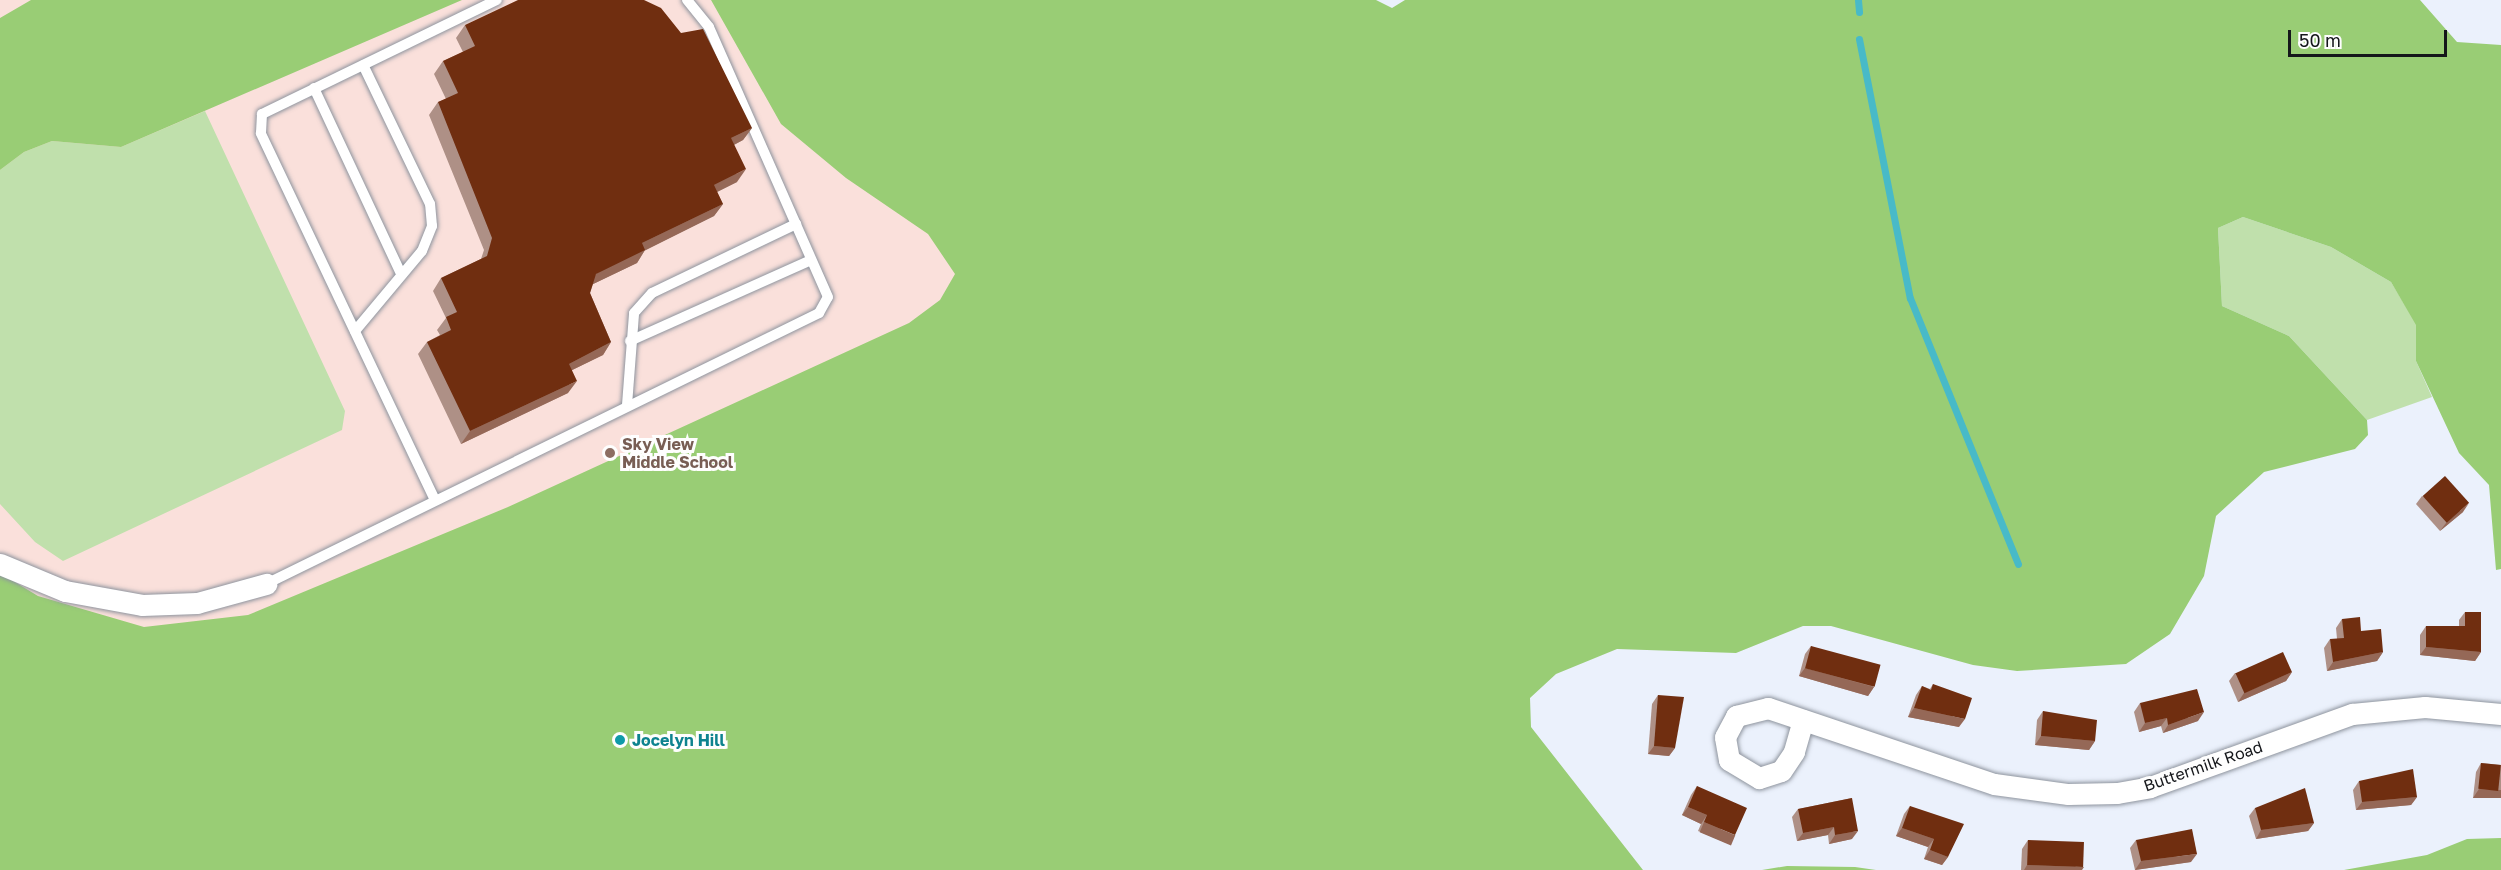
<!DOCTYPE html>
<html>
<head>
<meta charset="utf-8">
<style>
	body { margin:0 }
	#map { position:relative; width:2501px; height:870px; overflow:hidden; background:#ebf1fc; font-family:"Golos Text",sans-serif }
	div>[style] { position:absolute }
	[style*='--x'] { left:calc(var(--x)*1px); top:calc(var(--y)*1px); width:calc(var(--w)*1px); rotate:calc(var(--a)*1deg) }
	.education>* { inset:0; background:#fae0db }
	.green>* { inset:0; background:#c0e0ac }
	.forest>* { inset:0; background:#99cd75 }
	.stream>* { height:7px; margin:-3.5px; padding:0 3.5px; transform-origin:3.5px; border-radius:3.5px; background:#48bac8 }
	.roads { filter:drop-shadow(0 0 2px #8e949e) drop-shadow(0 0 2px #8e949e) }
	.lane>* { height:10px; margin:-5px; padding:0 5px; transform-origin:5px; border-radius:5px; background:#fff }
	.street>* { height:21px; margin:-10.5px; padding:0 10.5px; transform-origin:10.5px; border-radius:10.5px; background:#fff }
	.wall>* { inset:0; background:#ae9086 }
	.shaded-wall>* { inset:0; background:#956857; transform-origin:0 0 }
	.building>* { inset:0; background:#702e10; transform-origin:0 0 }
	.dots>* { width:16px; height:16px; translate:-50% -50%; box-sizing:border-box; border:3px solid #fefefe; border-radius:50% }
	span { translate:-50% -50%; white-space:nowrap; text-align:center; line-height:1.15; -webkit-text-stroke:6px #fefefe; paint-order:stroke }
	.education-label { font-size:16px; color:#785e54; font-weight:700 }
	.left { translate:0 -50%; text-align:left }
	.culture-label { font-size:16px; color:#0d838f; font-weight:700 }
	.street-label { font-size:16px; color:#15171b }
	.scale { position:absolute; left:2288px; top:30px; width:159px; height:27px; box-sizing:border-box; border:3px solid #15171b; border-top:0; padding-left:8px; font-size:18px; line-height:21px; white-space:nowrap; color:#15171b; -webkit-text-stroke:4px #fefefe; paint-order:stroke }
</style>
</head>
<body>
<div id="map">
	<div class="education">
		<i style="clip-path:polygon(0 0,1260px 0,1371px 279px,0 870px)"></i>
	</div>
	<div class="green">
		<i style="clip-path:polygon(205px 111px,345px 411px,342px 430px,63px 561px,35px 542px,0 504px,0 170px,24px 152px,52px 141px,121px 147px)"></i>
		<i style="clip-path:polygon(2243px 217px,2331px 247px,2391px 282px,2417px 325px,2416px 361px,2432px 397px,2367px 420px,2289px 336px,2222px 306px,2218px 228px)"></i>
	</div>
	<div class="forest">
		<i style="clip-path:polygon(31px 0,462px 0,121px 147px,52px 141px,24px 152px,0 170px,0 18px)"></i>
		<i style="clip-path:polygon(711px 0,1376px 0,1392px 8px,1405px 0,2420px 0,2457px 42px,2501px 45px,2501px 569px,2496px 570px,2489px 485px,2459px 453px,2416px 361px,2416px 325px,2391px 282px,2331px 247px,2243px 217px,2218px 228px,2222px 306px,2289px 336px,2367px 420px,2368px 435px,2355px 449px,2264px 472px,2216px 516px,2204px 576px,2170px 634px,2126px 664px,2017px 671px,1973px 665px,1831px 626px,1803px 626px,1736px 653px,1617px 649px,1556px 674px,1530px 698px,1531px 727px,1643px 870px,0 870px,0 573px,38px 596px,144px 627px,248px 615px,508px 507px,909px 323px,940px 300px,955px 274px,928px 234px,846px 178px,781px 124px)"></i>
		<i style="clip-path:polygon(2501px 838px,2501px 870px,2344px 870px,2427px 855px,2467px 839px)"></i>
		<i style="clip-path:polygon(1787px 866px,1855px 867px,1876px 870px,1762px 870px)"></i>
	</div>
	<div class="stream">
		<i style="--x:1858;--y:0;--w:12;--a:85"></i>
		<i style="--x:1859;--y:39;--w:264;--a:78.9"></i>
		<i style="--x:1910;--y:298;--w:287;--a:67.9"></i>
	</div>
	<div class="roads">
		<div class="lane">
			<i style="--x:314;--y:88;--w:203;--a:64.9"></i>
			<i style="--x:355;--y:331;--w:104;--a:-50.1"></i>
			<i style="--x:422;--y:251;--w:27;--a:-68"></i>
			<i style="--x:432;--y:226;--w:22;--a:-95"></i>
			<i style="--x:430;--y:204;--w:154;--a:-115.7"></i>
			<i style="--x:630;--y:341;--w:198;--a:-24.1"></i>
			<i style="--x:627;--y:405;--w:92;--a:-85.6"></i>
			<i style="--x:634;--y:313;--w:27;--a:-48"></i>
			<i style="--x:652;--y:293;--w:160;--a:-25.6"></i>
			<i style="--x:434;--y:498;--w:404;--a:-115.4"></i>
			<i style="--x:261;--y:133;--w:19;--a:-87"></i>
			<i style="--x:262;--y:114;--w:261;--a:-25.9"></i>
			<i style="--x:266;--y:584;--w:616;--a:-26.11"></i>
			<i style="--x:819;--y:313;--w:18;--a:-61"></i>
			<i style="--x:828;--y:297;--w:295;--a:-113.8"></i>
			<i style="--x:709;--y:27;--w:35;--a:-129"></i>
		</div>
		<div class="street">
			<i style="--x:0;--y:564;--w:70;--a:22.6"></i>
			<i style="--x:65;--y:591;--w:78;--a:10.3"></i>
			<i style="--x:142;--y:605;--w:55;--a:-2.1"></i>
			<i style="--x:197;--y:603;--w:72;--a:-15.4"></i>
			<i style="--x:1803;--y:720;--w:33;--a:106"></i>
			<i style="--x:1794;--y:752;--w:23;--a:124"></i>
			<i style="--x:1781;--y:771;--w:23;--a:162"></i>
			<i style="--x:1759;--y:778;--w:35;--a:-149"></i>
			<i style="--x:1729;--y:760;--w:23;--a:-100"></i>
			<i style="--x:1725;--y:737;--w:24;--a:-62"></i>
			<i style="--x:1736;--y:716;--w:33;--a:-14"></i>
			<i style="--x:1768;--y:708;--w:238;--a:18.6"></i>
			<i style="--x:1994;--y:784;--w:75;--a:7.7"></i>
			<i style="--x:2068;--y:794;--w:49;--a:-1.2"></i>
			<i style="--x:2117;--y:793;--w:34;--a:-10"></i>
			<i style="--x:2150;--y:787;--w:215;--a:-19.9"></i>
			<i style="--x:2352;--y:714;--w:73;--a:-5.5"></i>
			<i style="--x:2425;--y:707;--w:76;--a:5.3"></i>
		</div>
	</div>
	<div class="wall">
		<i style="clip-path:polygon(465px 25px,752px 128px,743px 140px,734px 145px,737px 182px,717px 192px,723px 204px,714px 216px,645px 250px,637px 263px,593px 284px,590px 293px,611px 342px,603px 355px,572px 370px,568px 393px,461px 444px,418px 354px,427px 342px,440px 335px,437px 330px,446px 318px,433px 291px,441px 278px,481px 259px,484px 250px,429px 115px,438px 102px,446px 99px,434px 74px,443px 61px,463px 52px,456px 38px)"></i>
		<i style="clip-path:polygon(2422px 496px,2463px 512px,2440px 531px,2416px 504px)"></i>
		<i style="clip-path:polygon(2465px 612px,2481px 652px,2475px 661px,2420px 655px,2420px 635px,2426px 626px,2459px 626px,2459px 620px)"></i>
		<i style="clip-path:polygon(2342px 619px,2361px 631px,2383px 652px,2377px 661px,2327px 671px,2324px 648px,2330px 639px,2337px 639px,2336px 628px)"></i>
		<i style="clip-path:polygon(1811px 646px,1874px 687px,1868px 696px,1799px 676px,1805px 654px)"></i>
		<i style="clip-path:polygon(2292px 672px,2286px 681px,2238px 702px,2229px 681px,2235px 673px)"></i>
		<i style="clip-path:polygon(1933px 684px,1959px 727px,1908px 717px,1916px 695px,1922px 686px,1930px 689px)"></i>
		<i style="clip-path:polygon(1658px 695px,1675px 748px,1669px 756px,1648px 754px,1652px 704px)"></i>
		<i style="clip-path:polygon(2140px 703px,2198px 721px,2163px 733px,2161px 726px,2139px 732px,2134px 712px)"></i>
		<i style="clip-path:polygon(2043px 711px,2095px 741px,2089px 750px,2035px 745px,2037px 720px)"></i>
		<i style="clip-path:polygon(2481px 763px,2501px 765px,2501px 798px,2473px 798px,2476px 772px)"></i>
		<i style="clip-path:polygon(2359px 781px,2417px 797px,2411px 805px,2356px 810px,2353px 790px)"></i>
		<i style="clip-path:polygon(1697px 786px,1729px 844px,1698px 831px,1701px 824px,1682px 815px,1691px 795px)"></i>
		<i style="clip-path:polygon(1852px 798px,1852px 839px,1829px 844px,1828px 835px,1797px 841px,1792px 817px,1798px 809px)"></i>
		<i style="clip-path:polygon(1910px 806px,1948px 857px,1942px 865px,1924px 859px,1928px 847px,1896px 836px,1904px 814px)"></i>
		<i style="clip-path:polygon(2255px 808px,2314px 823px,2308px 831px,2256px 839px,2249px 816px)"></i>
		<i style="clip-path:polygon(2028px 840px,2082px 870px,2021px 870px,2022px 849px)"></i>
		<i style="clip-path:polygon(2136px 840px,2191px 862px,2135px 870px,2130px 848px)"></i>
	</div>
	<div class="shaded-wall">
		<i style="clip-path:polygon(752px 128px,743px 140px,722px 151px,731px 138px)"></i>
		<i style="clip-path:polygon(746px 169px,737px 182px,705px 198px,714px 185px)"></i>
		<i style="clip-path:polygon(723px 204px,714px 216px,636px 255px,645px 250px,637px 263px,587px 287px,596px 274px,642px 243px)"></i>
		<i style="clip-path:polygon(611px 342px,603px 355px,560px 376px,569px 364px)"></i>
		<i style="clip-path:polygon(577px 381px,568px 393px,461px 444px,470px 431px)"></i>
		<i style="clip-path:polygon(2469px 503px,2463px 512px,2440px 531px,2446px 523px)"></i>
		<i style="clip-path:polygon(2426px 647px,2481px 652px,2475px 661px,2420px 655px)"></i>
		<i style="clip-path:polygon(2383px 652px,2377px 661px,2327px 671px,2333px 662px)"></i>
		<i style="clip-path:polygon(1805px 668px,1874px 687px,1868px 696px,1799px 676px)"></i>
		<i style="clip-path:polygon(2292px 672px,2286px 681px,2238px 702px,2244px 693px)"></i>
		<i style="clip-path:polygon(1914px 708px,1965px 719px,1959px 727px,1908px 717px)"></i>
		<i style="clip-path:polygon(2204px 712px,2198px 721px,2163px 733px,2168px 725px)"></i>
		<i style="clip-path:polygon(2167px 718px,2161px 726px,2139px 732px,2145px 723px)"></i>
		<i style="clip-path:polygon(2041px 736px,2095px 741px,2089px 750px,2035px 745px)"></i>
		<i style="clip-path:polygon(1654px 746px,1675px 748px,1669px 756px,1648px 754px)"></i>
		<i style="clip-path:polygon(2479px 789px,2501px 790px,2501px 798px,2473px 798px)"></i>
		<i style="clip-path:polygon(2417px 797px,2411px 805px,2356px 810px,2362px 802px)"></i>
		<i style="clip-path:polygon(1688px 807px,1707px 815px,1701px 824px,1682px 815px)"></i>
		<i style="left:1704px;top:822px;width:34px;height:11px;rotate:23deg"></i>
		<i style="clip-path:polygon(2314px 823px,2308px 831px,2256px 839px,2261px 830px)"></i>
		<i style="clip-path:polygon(1834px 827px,1828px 835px,1797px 841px,1803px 833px)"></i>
		<i style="clip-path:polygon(1902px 828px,1934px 839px,1928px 847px,1896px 836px)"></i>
		<i style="clip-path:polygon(1858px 831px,1852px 839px,1829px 844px,1835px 835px)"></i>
		<i style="clip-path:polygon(1930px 850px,1948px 857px,1942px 865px,1924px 859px)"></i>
		<i style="clip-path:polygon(2197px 854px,2191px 862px,2135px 870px,2141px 861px)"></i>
		<i style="clip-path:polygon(2027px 865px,2084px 867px,2082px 870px,2024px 870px)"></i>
	</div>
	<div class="building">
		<i style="clip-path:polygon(518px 0,644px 0,661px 8px,681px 33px,703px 29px,752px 128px,731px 138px,746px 169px,714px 185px,723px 204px,642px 243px,645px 250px,596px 274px,590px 293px,611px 342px,569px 364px,577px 381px,470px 431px,427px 342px,451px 330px,446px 317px,457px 312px,441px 278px,487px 256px,492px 238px,438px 102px,458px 93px,443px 61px,475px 46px,465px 25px)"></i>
		<i style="left:2445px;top:476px;width:36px;height:30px;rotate:48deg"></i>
		<i style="clip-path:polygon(2465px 612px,2481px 612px,2481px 652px,2426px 647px,2426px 626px,2465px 626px)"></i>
		<i style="clip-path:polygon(2360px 617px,2361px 631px,2381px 629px,2383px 652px,2333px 662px,2330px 639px,2344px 638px,2342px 619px)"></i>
		<i style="left:1811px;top:646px;width:72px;height:23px;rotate:15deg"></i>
		<i style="left:2283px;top:652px;width:22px;height:52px;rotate:66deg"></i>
		<i style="clip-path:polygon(1933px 684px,1972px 698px,1965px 719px,1914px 708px,1922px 686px,1931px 690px)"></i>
		<i style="clip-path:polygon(2197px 689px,2204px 712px,2168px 725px,2167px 718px,2145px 723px,2140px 703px)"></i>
		<i style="clip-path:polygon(1658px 695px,1684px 697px,1675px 748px,1654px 746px)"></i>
		<i style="clip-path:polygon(2043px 711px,2097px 720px,2095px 741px,2041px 736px)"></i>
		<i style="left:2481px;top:763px;width:20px;height:26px;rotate:6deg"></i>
		<i style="clip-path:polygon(2413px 769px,2417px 797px,2362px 802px,2359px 781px)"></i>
		<i style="clip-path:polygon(1697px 786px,1747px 808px,1735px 835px,1704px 822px,1707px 815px,1688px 807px)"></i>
		<i style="clip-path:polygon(2305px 788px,2314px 823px,2261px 830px,2255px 808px)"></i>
		<i style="clip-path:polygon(1852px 798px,1858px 831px,1835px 835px,1834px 827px,1803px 833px,1798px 809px)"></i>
		<i style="clip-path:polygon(1910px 806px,1964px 824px,1948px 857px,1930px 850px,1934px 839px,1902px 828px)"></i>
		<i style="clip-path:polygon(2192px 829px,2197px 854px,2141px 861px,2136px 840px)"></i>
		<i style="left:2028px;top:840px;width:56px;height:25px;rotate:2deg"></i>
	</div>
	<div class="dots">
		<i style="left:610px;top:453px;background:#8d6e63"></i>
		<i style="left:620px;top:740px;background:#0f9aa8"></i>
	</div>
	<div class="education-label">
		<span class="left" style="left:622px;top:453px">Sky View<br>Middle School</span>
	</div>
	<div class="culture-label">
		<span class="left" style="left:632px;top:740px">Jocelyn Hill</span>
	</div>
	<div class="street-label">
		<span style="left:2203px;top:766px;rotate:-19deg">Buttermilk Road</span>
	</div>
	<div class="scale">50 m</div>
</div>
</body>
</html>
